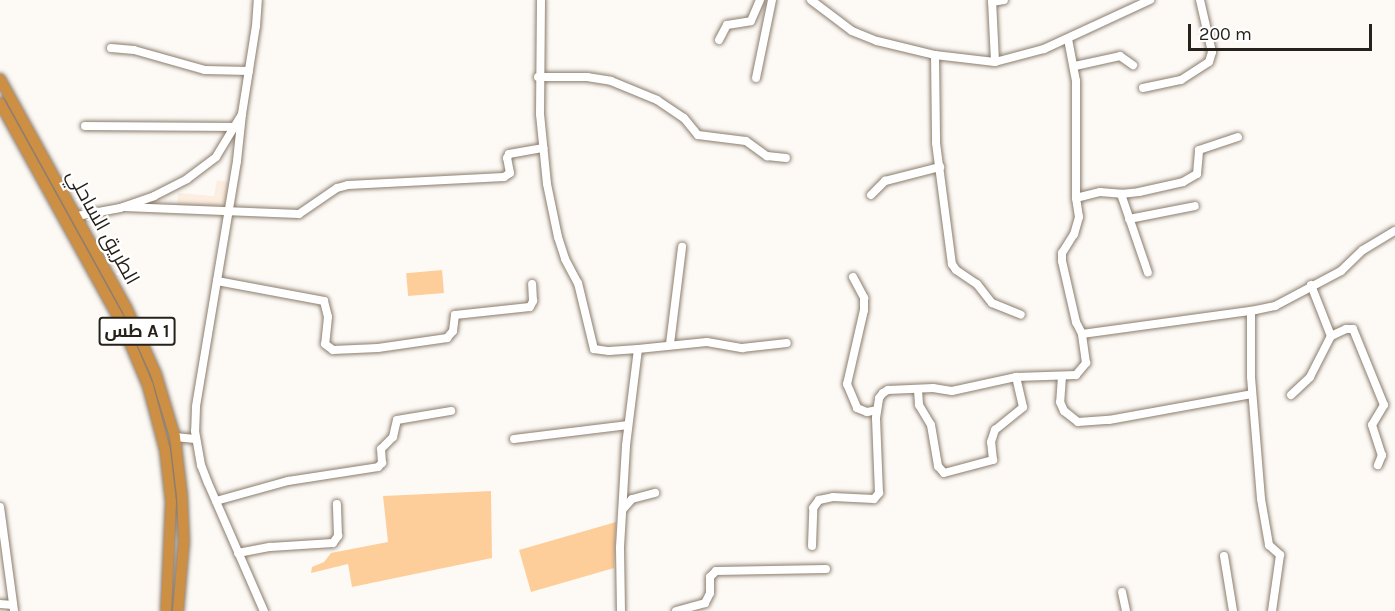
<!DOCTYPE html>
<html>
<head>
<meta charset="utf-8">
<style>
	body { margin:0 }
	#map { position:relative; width:1395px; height:611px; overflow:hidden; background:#fdfaf6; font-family:Karla,Cairo,sans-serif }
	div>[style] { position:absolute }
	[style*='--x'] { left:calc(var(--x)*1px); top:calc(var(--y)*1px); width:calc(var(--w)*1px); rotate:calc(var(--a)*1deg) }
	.built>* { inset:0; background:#fcefe1 }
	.green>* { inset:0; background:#fece9a; transform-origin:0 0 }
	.roads { filter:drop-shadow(0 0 2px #8b7c6c) drop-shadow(0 0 2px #8b7c6c) }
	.minor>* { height:8px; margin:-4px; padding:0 4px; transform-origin:4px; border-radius:4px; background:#fff }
	.highway>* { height:10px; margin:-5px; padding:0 5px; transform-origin:5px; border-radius:5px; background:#cd8f43 }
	span { translate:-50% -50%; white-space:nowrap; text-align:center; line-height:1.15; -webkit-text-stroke:4.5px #fff; paint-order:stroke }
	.shield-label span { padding:2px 4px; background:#fff; border:2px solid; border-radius:4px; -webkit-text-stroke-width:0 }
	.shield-label { font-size:18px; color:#27211b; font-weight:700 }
	.street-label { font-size:20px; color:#27211b }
	.scale { position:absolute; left:1188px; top:24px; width:184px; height:27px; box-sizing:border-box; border:3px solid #27211b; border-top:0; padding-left:8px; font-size:18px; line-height:21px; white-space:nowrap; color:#27211b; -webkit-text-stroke:4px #fff; paint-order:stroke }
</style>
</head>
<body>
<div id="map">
	<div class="built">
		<i style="clip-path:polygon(217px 180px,228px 182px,225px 209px,177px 207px,178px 193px,214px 196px)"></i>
	</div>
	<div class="green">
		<i style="left:442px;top:270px;width:23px;height:36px;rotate:85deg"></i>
		<i style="clip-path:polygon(491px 491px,492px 558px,352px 587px,348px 564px,311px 573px,312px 567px,324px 562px,331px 553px,388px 542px,383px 496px)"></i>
		<i style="clip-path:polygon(616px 522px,614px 568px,531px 592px,519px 550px)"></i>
	</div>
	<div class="roads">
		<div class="minor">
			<i style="--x:541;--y:0;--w:114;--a:90.5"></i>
			<i style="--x:540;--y:114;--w:70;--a:84.3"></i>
			<i style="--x:547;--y:184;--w:54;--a:78.3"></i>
			<i style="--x:558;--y:237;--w:23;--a:72"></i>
			<i style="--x:565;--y:259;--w:27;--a:62"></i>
			<i style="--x:578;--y:283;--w:68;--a:76.4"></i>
			<i style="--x:594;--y:349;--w:15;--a:8"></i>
			<i style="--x:609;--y:351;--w:29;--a:-4"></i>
			<i style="--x:638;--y:349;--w:98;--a:97.1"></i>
			<i style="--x:626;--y:446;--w:102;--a:93.4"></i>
			<i style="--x:620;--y:548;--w:63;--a:89.1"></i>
			<i style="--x:811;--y:0;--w:51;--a:37.1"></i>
			<i style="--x:852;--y:31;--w:27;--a:22"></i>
			<i style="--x:877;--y:41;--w:60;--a:13.6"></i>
			<i style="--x:935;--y:55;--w:60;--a:6.7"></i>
			<i style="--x:995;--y:62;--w:51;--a:-14.9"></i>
			<i style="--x:1044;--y:49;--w:117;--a:-24.8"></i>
			<i style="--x:992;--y:0;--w:62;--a:87.2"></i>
			<i style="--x:992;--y:2;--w:12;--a:-9"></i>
			<i style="--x:1068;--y:39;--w:43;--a:79.2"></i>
			<i style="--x:1076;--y:81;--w:117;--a:90"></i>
			<i style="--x:1076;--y:198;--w:19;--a:81"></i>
			<i style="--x:1079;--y:217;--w:18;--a:106"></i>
			<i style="--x:1074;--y:234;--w:22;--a:122"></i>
			<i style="--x:1062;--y:253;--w:8;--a:90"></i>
			<i style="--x:1062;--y:261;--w:63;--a:77.1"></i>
			<i style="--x:1076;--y:322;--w:13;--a:63"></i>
			<i style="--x:1082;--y:334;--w:171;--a:-7.8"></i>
			<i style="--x:1251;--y:311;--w:66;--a:90"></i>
			<i style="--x:1251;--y:377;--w:122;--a:85.3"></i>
			<i style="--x:1261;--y:499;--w:47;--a:80.1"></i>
			<i style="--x:1269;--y:545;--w:15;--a:42"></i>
			<i style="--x:1280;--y:555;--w:57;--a:98.1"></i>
			<i style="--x:719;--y:40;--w:17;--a:-62"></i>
			<i style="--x:727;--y:25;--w:24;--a:-9"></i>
			<i style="--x:751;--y:21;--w:23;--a:-67"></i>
			<i style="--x:111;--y:48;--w:23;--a:5"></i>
			<i style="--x:134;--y:50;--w:74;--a:15.7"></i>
			<i style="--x:205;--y:70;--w:44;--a:1.3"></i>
			<i style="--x:935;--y:55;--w:88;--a:89.3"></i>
			<i style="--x:936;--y:143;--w:122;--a:82.5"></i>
			<i style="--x:952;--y:264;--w:7;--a:56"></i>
			<i style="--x:956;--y:270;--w:25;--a:34"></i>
			<i style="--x:977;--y:284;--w:24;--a:52"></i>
			<i style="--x:992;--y:303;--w:31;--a:22"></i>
			<i style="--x:1075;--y:66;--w:46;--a:-12.5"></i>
			<i style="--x:1120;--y:56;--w:16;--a:35"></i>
			<i style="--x:538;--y:77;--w:49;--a:0"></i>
			<i style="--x:587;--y:77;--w:24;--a:9"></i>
			<i style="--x:611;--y:81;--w:50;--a:22.4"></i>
			<i style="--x:657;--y:100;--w:32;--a:34"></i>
			<i style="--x:684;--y:118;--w:22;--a:51"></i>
			<i style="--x:698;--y:135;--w:48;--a:7.1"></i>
			<i style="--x:746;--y:141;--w:26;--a:36"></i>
			<i style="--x:767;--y:156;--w:19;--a:6"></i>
			<i style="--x:756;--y:78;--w:80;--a:-78.4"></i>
			<i style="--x:1143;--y:88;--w:39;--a:-12"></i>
			<i style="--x:1181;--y:80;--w:33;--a:-33"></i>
			<i style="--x:1209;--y:62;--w:10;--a:-73"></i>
			<i style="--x:1212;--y:52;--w:53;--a:-103"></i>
			<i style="--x:242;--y:114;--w:47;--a:96.1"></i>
			<i style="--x:237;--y:161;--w:249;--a:99.5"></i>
			<i style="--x:196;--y:407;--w:24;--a:92"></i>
			<i style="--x:195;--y:431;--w:35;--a:80"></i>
			<i style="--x:201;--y:465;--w:19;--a:69"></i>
			<i style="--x:208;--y:483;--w:140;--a:66.4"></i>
			<i style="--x:85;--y:126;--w:150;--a:0.4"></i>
			<i style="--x:1121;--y:194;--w:83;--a:71.1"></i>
			<i style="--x:871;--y:195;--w:20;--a:-45"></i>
			<i style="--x:885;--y:181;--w:57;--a:-14.3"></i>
			<i style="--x:1076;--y:198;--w:25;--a:-14"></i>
			<i style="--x:1100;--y:192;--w:21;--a:5"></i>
			<i style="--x:1121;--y:194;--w:18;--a:-6"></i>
			<i style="--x:1139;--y:192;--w:45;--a:-12.8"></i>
			<i style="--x:1183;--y:182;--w:16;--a:-30"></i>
			<i style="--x:1197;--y:174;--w:24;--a:-85"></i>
			<i style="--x:1199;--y:150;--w:41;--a:-18.4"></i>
			<i style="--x:124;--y:207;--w:175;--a:2.3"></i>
			<i style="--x:299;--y:214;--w:46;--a:-34.4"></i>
			<i style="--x:337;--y:188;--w:11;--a:-15"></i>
			<i style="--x:348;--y:185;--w:156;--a:-2.9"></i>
			<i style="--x:504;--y:177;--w:7;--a:-34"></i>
			<i style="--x:510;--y:173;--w:15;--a:-101"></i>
			<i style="--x:507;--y:158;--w:4;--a:-63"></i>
			<i style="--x:509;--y:154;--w:35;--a:-10"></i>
			<i style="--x:77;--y:216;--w:44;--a:-10.5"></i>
			<i style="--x:120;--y:208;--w:36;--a:-19"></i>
			<i style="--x:154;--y:196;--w:37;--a:-27"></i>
			<i style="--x:187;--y:179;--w:36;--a:-37"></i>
			<i style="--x:216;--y:157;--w:50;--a:-58.8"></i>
			<i style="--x:242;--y:114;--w:89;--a:-81"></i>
			<i style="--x:256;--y:26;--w:26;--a:-86"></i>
			<i style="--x:1129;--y:219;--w:67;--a:-11.1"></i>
			<i style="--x:853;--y:277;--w:24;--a:62"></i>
			<i style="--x:864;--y:298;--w:12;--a:90"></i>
			<i style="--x:864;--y:310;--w:76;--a:102.9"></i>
			<i style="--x:847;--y:384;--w:26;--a:67"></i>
			<i style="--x:857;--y:408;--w:11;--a:22"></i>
			<i style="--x:867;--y:412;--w:10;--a:-11"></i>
			<i style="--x:217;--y:281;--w:109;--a:10.6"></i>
			<i style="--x:324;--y:301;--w:16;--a:76"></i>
			<i style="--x:328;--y:317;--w:27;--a:96"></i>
			<i style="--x:325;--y:344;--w:10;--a:37"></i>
			<i style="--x:333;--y:350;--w:45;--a:-2.5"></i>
			<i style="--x:378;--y:348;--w:70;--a:-8.2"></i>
			<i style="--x:447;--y:338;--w:9;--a:-49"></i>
			<i style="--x:453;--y:331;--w:16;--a:-83"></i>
			<i style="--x:455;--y:315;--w:75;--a:-6.1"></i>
			<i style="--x:530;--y:307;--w:7;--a:-63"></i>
			<i style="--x:533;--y:301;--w:17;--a:-93"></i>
			<i style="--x:1311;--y:285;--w:55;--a:68.6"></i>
			<i style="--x:1251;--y:311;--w:25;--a:-12"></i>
			<i style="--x:1275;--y:306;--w:75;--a:-27.9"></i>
			<i style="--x:1341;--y:271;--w:30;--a:-44"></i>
			<i style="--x:1363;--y:250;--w:37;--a:-31"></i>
			<i style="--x:670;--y:344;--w:98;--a:-82.9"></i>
			<i style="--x:638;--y:349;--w:69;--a:-5.8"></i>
			<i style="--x:707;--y:342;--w:36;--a:10"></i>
			<i style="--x:742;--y:348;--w:45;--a:-6.3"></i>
			<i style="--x:1062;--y:376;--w:26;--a:94"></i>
			<i style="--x:1060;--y:402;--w:10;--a:66"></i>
			<i style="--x:1064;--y:411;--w:18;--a:38"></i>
			<i style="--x:1078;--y:422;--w:31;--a:-4"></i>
			<i style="--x:1109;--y:420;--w:145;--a:-10.3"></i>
			<i style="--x:918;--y:390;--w:15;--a:86"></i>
			<i style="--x:919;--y:405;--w:23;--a:59"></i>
			<i style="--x:931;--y:425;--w:42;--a:80.3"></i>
			<i style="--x:938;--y:466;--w:9;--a:49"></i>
			<i style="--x:944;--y:473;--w:51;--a:-14.9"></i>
			<i style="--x:993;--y:460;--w:18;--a:-96"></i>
			<i style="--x:991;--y:442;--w:13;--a:-72"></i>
			<i style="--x:995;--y:430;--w:36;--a:-39"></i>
			<i style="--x:1023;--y:407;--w:31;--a:-103"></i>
			<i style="--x:1291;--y:395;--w:26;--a:-43"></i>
			<i style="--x:1310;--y:377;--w:46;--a:-62.9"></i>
			<i style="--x:1331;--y:336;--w:17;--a:-25"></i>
			<i style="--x:1346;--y:329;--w:7;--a:0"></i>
			<i style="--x:1353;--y:329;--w:82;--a:67.8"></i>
			<i style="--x:1384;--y:405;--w:23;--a:121"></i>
			<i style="--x:1372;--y:425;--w:32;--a:72"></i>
			<i style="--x:1382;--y:455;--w:11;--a:112"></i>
			<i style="--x:175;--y:437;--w:20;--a:6"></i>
			<i style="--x:514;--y:439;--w:115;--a:-7"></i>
			<i style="--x:216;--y:501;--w:75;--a:-15.5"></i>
			<i style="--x:288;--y:481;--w:91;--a:-8.8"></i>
			<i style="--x:378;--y:467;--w:6;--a:-45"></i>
			<i style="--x:382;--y:463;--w:14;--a:-94"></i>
			<i style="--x:381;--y:449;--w:17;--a:-45"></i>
			<i style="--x:393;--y:437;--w:17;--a:-77"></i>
			<i style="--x:397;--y:420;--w:55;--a:-9.5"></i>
			<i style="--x:0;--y:507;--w:105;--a:82.3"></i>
			<i style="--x:623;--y:509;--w:13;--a:-48"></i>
			<i style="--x:632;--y:499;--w:24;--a:-15"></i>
			<i style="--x:812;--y:546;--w:38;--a:-88"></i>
			<i style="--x:813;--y:508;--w:10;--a:-53"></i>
			<i style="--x:819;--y:500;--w:14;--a:-12"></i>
			<i style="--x:833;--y:497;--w:41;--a:2.8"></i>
			<i style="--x:874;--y:499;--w:8;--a:-50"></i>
			<i style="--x:879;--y:493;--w:75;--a:-92.3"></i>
			<i style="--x:876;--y:418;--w:20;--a:-81"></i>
			<i style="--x:879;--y:398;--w:6;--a:-51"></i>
			<i style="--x:883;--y:393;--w:6;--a:-31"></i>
			<i style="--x:888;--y:390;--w:45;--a:-2.5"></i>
			<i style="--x:933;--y:388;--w:19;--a:9"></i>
			<i style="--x:952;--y:391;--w:66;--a:-12.3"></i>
			<i style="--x:1016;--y:377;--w:60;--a:-1.9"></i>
			<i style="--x:1076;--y:375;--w:16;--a:-50"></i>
			<i style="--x:1086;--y:363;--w:29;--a:-98"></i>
			<i style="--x:238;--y:553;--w:33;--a:-11"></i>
			<i style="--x:270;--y:547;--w:63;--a:-3.6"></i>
			<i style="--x:333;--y:543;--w:9;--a:-54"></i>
			<i style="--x:338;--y:536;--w:32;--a:-92"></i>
			<i style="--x:1224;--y:556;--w:56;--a:80.7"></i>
			<i style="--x:1122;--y:592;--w:19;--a:78"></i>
			<i style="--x:0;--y:604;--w:13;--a:4"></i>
			<i style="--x:676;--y:611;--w:30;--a:-15"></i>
			<i style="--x:705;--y:603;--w:11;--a:-63"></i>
			<i style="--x:710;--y:593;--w:16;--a:-90"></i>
			<i style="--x:710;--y:577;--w:8;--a:-45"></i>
			<i style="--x:716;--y:571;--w:110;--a:-1"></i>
		</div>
		<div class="highway">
			<i style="--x:0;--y:79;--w:260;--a:61.1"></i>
			<i style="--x:126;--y:307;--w:73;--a:65.9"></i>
			<i style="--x:156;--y:374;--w:66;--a:73.2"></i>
			<i style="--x:175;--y:437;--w:59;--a:83.2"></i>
			<i style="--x:182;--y:496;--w:45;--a:87.5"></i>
			<i style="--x:184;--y:541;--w:70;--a:94.9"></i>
			<i style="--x:0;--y:103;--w:252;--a:61.1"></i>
			<i style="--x:122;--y:324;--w:67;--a:67.2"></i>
			<i style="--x:148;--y:386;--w:66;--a:75.1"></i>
			<i style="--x:165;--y:450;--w:52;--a:83.4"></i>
			<i style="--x:171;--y:502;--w:109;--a:92.6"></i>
		</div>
	</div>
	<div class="shield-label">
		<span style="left:137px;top:331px">طس A 1</span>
	</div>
	<div class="street-label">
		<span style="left:103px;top:227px;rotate:61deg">الطريق الساحلي</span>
	</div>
	<div class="scale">200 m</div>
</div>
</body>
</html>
